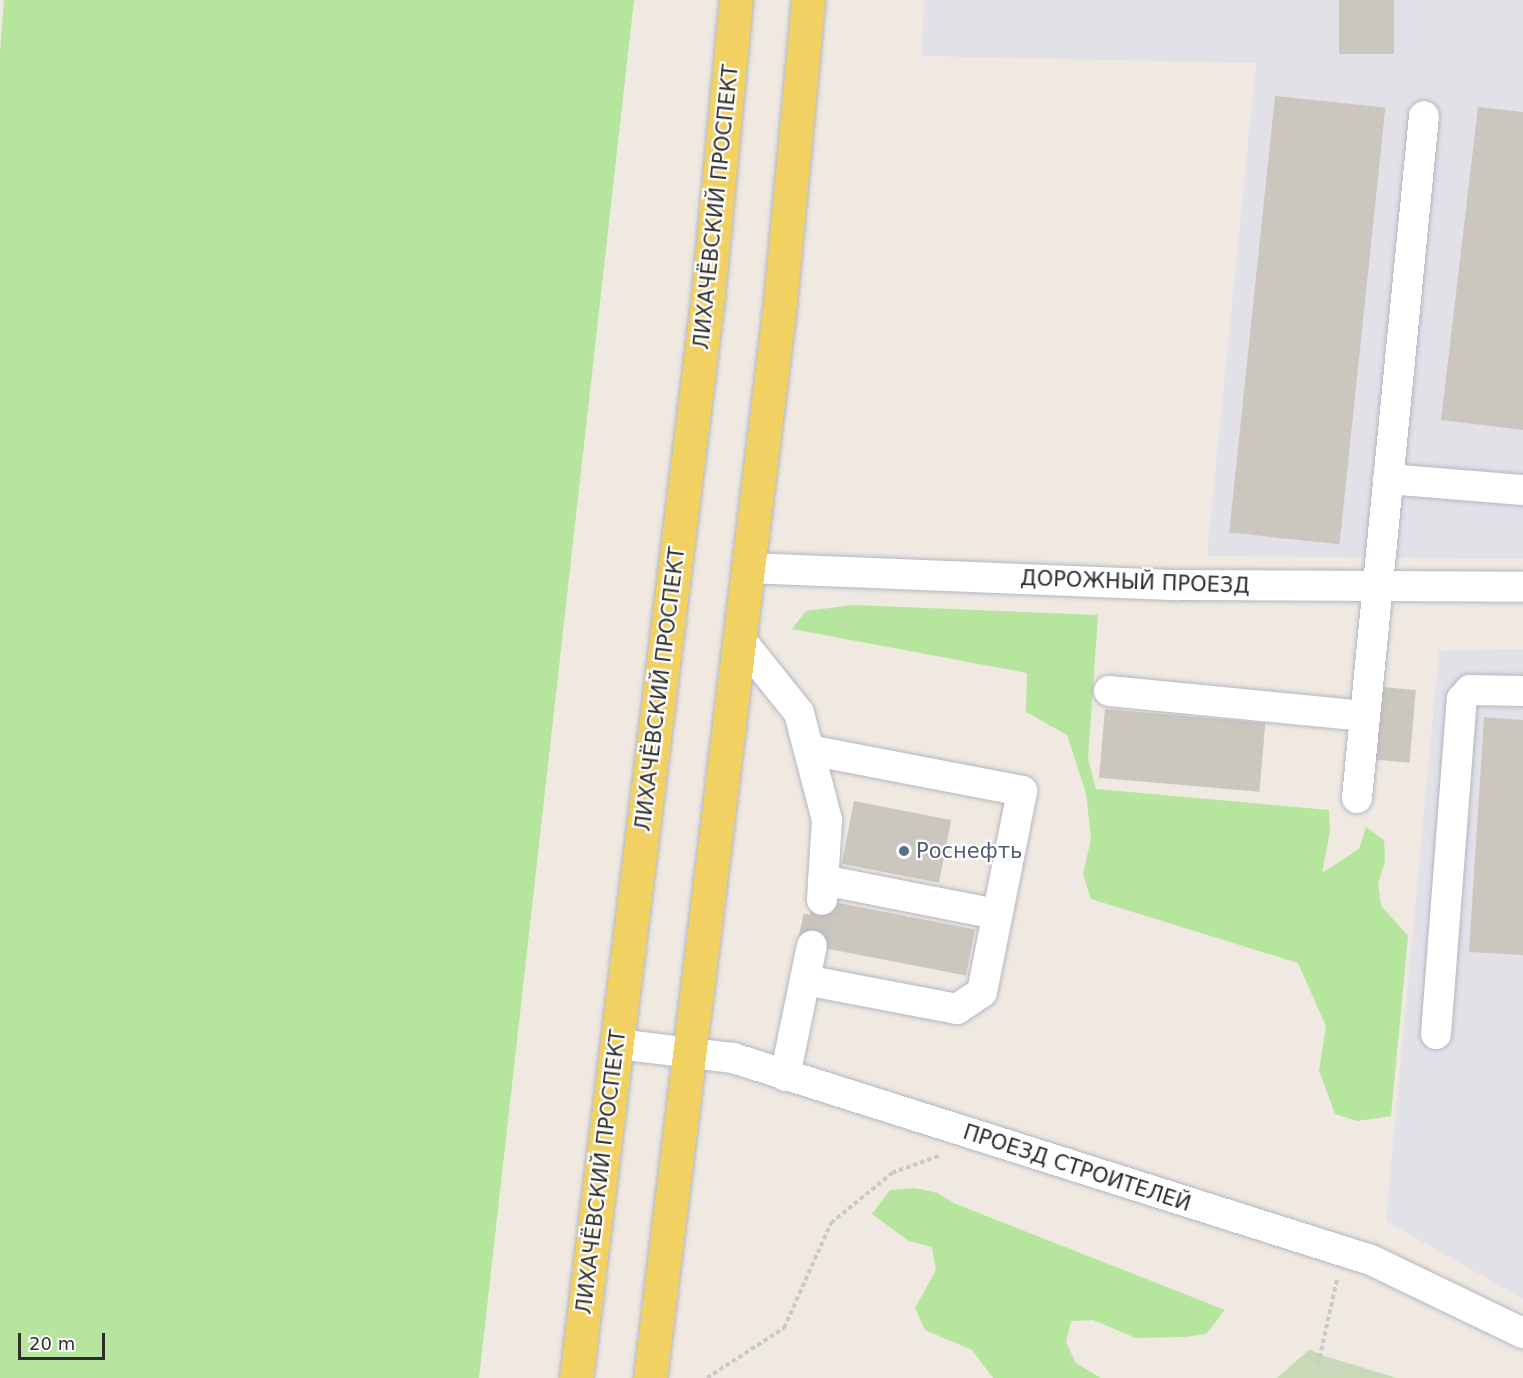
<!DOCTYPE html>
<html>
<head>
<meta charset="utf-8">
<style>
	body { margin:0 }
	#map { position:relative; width:1523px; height:1378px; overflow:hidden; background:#efe9e1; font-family:"DejaVu Sans",sans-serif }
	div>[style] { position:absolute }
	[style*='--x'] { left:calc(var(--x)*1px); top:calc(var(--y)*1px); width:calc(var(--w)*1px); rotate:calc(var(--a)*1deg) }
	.industrial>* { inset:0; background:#e3e1e8 }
	.green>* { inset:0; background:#b6e59e }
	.cemetery>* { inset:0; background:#c8d9b8 }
	.building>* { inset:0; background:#cbc7bf; transform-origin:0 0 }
	.minor-tunnel>* { height:30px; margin-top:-15px; transform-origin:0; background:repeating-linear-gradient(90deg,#c8c4bd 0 30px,transparent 0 45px) }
	.path>* { height:4px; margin-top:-2px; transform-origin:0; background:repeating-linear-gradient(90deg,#c9c9c9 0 4.5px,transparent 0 7.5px) }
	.roads { filter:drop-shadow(0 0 2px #b4b7c1) drop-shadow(0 0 2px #b4b7c1) }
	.minor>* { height:30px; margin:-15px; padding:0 15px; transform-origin:15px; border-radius:15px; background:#fff }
	.major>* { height:33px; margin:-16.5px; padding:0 16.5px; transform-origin:16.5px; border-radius:16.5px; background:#f2d163 }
	.dots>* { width:16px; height:16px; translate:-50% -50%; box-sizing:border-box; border:3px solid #fff; border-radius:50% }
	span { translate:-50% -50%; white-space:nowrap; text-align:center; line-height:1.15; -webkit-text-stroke:4.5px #fff; paint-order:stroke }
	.street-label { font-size:21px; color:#2e2e2e }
	.service-label { font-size:21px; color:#4e5e75 }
	.left { translate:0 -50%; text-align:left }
	.scale { position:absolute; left:18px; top:1333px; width:87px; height:27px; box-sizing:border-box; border:3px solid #2e2e2e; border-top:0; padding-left:8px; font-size:18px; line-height:21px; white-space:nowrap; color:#2e2e2e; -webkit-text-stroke:4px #fff; paint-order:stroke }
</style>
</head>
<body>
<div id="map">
	<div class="industrial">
		<i style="clip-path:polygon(924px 0,1523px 0,1523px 559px,1207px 556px,1256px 63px,922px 56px)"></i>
		<i style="clip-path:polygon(1523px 649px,1523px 1299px,1386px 1221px,1439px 651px)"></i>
	</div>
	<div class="green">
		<i style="clip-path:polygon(4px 0,634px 0,479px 1378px,0 1378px,0 51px)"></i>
		<i style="clip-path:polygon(853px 605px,1098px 615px,1088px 759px,1096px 789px,1329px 810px,1330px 831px,1322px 873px,1359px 849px,1366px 827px,1384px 840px,1385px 862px,1378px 884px,1381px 906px,1408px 936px,1391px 1116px,1357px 1121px,1335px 1114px,1319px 1071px,1326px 1026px,1298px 963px,1091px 899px,1083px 874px,1091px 839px,1086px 793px,1067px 735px,1026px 712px,1027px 673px,792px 629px,806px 611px)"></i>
		<i style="clip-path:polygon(915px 1188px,937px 1193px,956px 1204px,1225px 1310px,1206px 1334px,1185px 1337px,1136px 1338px,1093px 1320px,1071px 1321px,1066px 1342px,1076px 1363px,1101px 1378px,993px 1378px,972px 1350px,925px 1330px,915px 1308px,936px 1270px,932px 1247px,909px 1241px,872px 1214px,890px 1190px)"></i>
	</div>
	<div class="cemetery">
		<i style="clip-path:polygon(1310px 1349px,1321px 1355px,1397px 1378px,1277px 1378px)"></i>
	</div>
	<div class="building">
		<i style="left:1339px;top:0;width:55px;height:54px"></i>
		<i style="left:1275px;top:96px;width:111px;height:439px;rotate:6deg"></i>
		<i style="clip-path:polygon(1478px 107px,1523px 112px,1523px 430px,1441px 420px)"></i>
		<i style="left:1382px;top:687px;width:34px;height:73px;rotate:5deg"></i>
		<i style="left:1105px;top:709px;width:161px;height:69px;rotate:5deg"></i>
		<i style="clip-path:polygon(1484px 717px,1523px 720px,1523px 955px,1469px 952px)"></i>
		<i style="left:854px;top:801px;width:99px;height:64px;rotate:11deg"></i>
		<i style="left:813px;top:898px;width:165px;height:47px;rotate:11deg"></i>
	</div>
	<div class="minor-tunnel">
		<i style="--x:812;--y:946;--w:47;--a:-77.7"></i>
	</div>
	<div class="path">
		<i style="--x:1318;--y:1365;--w:88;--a:-77.5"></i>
		<i style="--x:707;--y:1378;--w:92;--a:-33"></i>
		<i style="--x:784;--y:1328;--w:115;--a:-65.9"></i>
		<i style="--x:831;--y:1223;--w:79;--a:-39.3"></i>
		<i style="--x:892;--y:1173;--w:52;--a:-20.2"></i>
	</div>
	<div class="roads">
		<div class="minor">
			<i style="--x:1388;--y:479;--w:135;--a:4.7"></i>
			<i style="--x:748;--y:568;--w:430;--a:2.3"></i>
			<i style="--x:1178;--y:585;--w:345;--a:0.3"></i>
			<i style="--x:739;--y:638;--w:96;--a:51.3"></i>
			<i style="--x:799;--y:713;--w:111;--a:75.3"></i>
			<i style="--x:827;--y:820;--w:80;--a:93.6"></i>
			<i style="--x:1109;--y:691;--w:257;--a:5.6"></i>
			<i style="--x:1357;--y:798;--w:685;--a:-84.39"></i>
			<i style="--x:823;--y:880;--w:177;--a:11.1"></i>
			<i style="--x:805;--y:980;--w:155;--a:10.8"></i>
			<i style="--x:957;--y:1009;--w:30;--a:-34"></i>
			<i style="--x:982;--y:992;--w:205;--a:-78.7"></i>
			<i style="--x:1022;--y:791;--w:217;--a:-169.1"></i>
			<i style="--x:1436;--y:1034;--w:336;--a:-85.6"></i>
			<i style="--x:1462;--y:699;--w:12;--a:-48"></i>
			<i style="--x:1470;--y:690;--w:53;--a:1.1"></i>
			<i style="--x:617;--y:1044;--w:117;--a:6.9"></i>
			<i style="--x:733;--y:1058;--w:669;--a:17.57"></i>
			<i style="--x:1371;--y:1260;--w:169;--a:25.7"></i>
			<i style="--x:785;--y:1076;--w:133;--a:-78.3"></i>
		</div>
		<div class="major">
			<i style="--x:576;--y:1378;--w:1091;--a:-83.05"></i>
			<i style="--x:708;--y:295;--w:296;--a:-84.6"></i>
			<i style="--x:650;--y:1378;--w:1083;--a:-83.1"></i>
			<i style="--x:780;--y:303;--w:304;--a:-84.7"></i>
		</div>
	</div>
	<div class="dots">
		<i style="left:904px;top:851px;background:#5c6f8a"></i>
	</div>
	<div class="street-label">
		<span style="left:716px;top:207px;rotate:-84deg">ЛИХАЧЁВСКИЙ ПРОСПЕКТ</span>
		<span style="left:1135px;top:582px;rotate:2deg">ДОРОЖНЫЙ ПРОЕЗД</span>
		<span style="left:660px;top:689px;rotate:-83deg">ЛИХАЧЁВСКИЙ ПРОСПЕКТ</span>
		<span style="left:1077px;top:1168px;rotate:18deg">ПРОЕЗД СТРОИТЕЛЕЙ</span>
		<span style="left:601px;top:1172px;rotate:-83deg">ЛИХАЧЁВСКИЙ ПРОСПЕКТ</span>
	</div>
	<div class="service-label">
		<span class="left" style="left:916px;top:851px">Роснефть</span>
	</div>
	<div class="scale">20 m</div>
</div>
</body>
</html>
